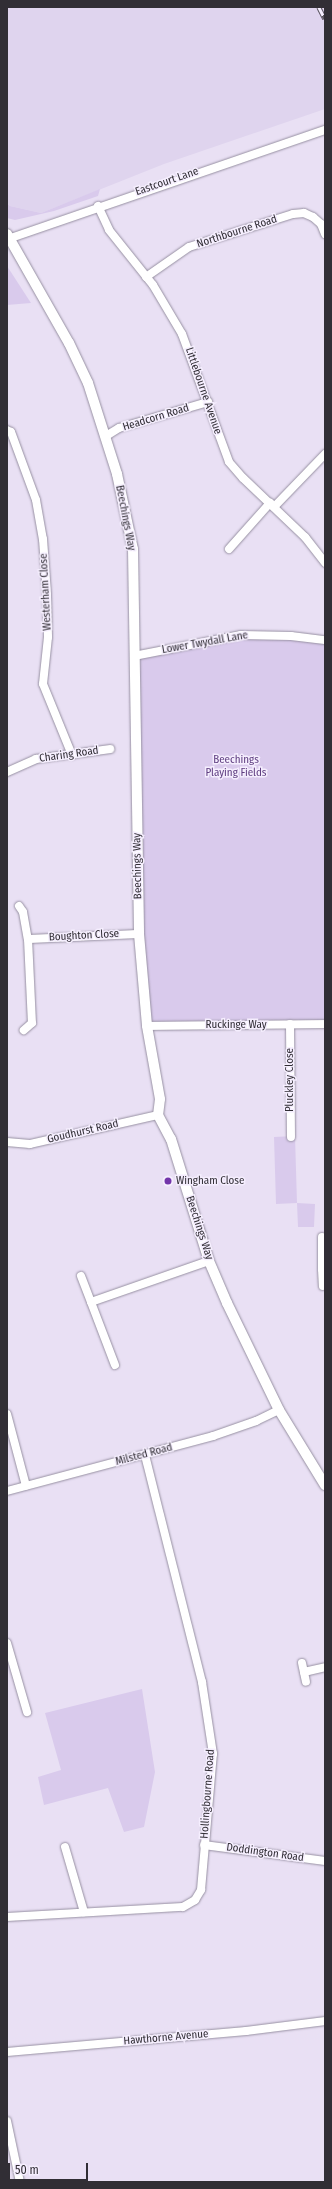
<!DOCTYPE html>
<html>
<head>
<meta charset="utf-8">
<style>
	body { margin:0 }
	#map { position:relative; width:332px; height:2189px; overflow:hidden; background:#e9e0f4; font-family:"Fira Sans Condensed",sans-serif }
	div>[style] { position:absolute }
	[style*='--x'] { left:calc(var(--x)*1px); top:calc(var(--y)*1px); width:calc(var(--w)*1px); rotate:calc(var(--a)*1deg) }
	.built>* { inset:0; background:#dfd4ee }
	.green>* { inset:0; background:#d9caec }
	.roads { filter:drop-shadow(0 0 1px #9790a2) drop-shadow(0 0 1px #9790a2) }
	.minor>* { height:8px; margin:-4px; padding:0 4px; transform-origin:4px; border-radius:4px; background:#fff }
	.tertiary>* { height:10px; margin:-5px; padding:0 5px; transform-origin:5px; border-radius:5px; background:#fff }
	.rail>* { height:4.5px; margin-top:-2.25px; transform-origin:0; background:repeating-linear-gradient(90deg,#f5eefe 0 9px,#59545e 0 18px); box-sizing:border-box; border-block:1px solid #59545e }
	.dots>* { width:11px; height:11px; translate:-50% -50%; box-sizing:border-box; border:2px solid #f5eefe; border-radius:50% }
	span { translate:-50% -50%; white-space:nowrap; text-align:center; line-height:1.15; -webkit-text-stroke:3px #f5eefe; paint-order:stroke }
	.street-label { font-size:11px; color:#312e35 }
	.park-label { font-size:11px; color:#5e3d80 }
	.poi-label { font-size:11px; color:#312e35 }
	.left { translate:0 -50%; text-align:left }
	.frame { position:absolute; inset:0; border:8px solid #312e35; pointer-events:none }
	.scale { position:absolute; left:8px; top:2163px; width:80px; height:18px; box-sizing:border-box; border:2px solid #312e35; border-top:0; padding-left:5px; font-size:12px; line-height:14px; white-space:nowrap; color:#312e35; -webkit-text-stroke:3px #f5eefe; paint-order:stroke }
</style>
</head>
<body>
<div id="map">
	<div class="built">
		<i style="clip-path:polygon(7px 7px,325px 7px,325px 109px,164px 164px,41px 213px,10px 206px,7px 202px)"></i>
	</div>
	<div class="green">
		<i style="clip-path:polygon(100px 189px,98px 196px,54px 211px,15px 220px,7px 218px,7px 203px,10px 206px,41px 213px)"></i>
		<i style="clip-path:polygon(7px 266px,31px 303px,7px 305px)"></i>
		<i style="clip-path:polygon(241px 635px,325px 640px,325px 1024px,147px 1026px,134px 656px)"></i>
		<i style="clip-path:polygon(295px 1136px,297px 1203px,315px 1204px,314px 1227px,298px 1227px,297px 1203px,276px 1204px,274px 1137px)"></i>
		<i style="clip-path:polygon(142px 1689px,155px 1772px,144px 1827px,124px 1832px,108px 1788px,44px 1805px,38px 1777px,61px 1770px,45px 1713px)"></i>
	</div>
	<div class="roads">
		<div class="minor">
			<i style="--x:98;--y:206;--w:26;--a:65"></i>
			<i style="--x:109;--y:230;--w:70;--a:51.3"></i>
			<i style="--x:153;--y:285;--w:57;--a:59.4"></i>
			<i style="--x:182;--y:334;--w:136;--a:69.8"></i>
			<i style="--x:229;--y:462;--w:21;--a:49"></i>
			<i style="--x:243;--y:478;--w:86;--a:43.6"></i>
			<i style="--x:305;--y:537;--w:33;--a:52"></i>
			<i style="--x:11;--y:238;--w:332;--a:-19"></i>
			<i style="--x:146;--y:277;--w:52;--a:-34.9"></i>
			<i style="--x:189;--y:247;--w:109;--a:-17.6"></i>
			<i style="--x:293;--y:214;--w:11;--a:-5"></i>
			<i style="--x:304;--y:213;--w:10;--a:24"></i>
			<i style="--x:313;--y:217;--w:11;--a:41"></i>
			<i style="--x:321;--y:224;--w:11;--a:68"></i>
			<i style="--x:7;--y:430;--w:4;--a:27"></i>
			<i style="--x:11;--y:432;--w:72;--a:69.8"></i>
			<i style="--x:36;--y:500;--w:40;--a:80"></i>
			<i style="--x:43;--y:539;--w:56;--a:85.9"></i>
			<i style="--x:47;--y:595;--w:42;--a:88.6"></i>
			<i style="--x:48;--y:637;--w:47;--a:96.1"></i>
			<i style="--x:43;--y:684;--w:77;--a:67.8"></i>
			<i style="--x:106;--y:436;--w:15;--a:-32"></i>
			<i style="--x:119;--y:428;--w:93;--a:-16.3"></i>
			<i style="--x:274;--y:507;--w:74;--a:-46.1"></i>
			<i style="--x:229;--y:549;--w:62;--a:-48.3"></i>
			<i style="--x:134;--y:656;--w:109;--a:-11.1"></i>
			<i style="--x:241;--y:635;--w:50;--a:1.1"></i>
			<i style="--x:291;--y:636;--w:34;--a:7"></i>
			<i style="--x:7;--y:772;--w:32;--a:-24"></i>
			<i style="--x:36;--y:759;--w:75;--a:-7.7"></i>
			<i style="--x:19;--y:906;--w:7;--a:56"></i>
			<i style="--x:23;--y:912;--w:27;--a:80"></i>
			<i style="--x:28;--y:939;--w:84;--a:87.3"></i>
			<i style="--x:32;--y:1023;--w:11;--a:139"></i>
			<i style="--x:28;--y:939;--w:111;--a:-2.6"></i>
			<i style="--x:290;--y:1024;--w:113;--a:89.5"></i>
			<i style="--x:147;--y:1026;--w:178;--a:-0.6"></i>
			<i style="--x:7;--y:1142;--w:23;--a:5"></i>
			<i style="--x:30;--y:1144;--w:131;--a:-12.8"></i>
			<i style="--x:322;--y:1237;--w:32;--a:90"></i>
			<i style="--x:322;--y:1269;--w:3;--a:0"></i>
			<i style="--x:322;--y:1269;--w:17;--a:87"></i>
			<i style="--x:81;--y:1276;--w:28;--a:69"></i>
			<i style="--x:115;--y:1365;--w:67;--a:-110.9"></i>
			<i style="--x:91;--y:1302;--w:125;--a:-19.2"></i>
			<i style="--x:7;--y:1414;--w:74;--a:75.2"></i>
			<i style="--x:7;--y:1491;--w:213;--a:-14.9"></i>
			<i style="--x:213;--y:1436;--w:46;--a:-19.2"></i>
			<i style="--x:256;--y:1421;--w:25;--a:-26"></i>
			<i style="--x:7;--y:1643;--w:72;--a:73.8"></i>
			<i style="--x:302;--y:1663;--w:19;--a:78"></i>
			<i style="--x:304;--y:1672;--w:22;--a:-13"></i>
			<i style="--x:204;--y:1845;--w:122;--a:7.5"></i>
			<i style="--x:65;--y:1847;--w:68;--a:73.7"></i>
			<i style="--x:7;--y:1917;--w:176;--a:-3.3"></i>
			<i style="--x:183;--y:1907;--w:14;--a:-30"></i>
			<i style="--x:195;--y:1900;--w:12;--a:-59"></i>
			<i style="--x:201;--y:1890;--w:137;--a:-85"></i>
			<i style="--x:213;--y:1754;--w:73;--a:-98.7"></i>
			<i style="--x:202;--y:1682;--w:234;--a:-104.1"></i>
			<i style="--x:7;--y:2052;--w:240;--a:-5"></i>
			<i style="--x:246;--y:2031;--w:80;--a:-7.2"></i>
			<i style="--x:7;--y:2121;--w:62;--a:78"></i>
		</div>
		<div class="tertiary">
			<i style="--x:7;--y:234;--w:125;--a:60.4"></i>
			<i style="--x:69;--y:343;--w:44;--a:64.6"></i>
			<i style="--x:88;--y:383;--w:96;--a:72.3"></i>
			<i style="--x:117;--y:474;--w:77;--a:78"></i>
			<i style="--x:133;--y:549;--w:385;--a:89.1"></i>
			<i style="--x:139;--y:934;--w:92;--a:85"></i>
			<i style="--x:147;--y:1026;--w:74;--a:79.9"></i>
			<i style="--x:160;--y:1099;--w:16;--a:97"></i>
			<i style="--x:158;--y:1115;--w:27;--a:62"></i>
			<i style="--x:171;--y:1139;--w:128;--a:72.7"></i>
			<i style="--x:209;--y:1261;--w:46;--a:66.8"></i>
			<i style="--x:227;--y:1303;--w:119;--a:64.1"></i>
			<i style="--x:279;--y:1410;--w:88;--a:58.5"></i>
		</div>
	</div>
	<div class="rail">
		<i style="--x:319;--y:7;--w:13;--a:63"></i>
	</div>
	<div class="dots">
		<i style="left:168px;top:1181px;background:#7335aa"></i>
	</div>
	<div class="street-label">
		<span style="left:167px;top:182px;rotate:-19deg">Eastcourt Lane</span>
		<span style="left:237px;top:232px;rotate:-18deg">Northbourne Road</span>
		<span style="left:203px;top:391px;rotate:71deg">Littlebourne Avenue</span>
		<span style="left:156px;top:418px;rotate:-17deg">Headcorn Road</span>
		<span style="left:125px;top:518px;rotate:79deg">Beechings Way</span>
		<span style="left:46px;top:592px;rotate:-93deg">Westerham Close</span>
		<span style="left:205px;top:643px;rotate:-10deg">Lower Twydall Lane</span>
		<span style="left:69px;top:755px;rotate:-8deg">Charing Road</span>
		<span style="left:138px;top:866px;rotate:-91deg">Beechings Way</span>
		<span style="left:84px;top:936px;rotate:-3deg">Boughton Close</span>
		<span style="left:236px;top:1025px">Ruckinge Way</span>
		<span style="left:290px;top:1080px;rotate:-90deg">Pluckley Close</span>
		<span style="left:83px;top:1132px;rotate:-13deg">Goudhurst Road</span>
		<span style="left:199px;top:1228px;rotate:72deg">Beechings Way</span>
		<span style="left:144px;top:1455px;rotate:-15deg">Milsted Road</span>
		<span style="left:208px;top:1794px;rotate:-86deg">Hollingbourne Road</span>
		<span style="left:265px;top:1853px;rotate:8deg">Doddington Road</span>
		<span style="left:166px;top:2038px;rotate:-5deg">Hawthorne Avenue</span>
	</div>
	<div class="park-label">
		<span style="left:236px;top:767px">Beechings<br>Playing Fields</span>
	</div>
	<div class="poi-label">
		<span class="left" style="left:176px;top:1181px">Wingham Close</span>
	</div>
	<div class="frame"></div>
	<div class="scale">50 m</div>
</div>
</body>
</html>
